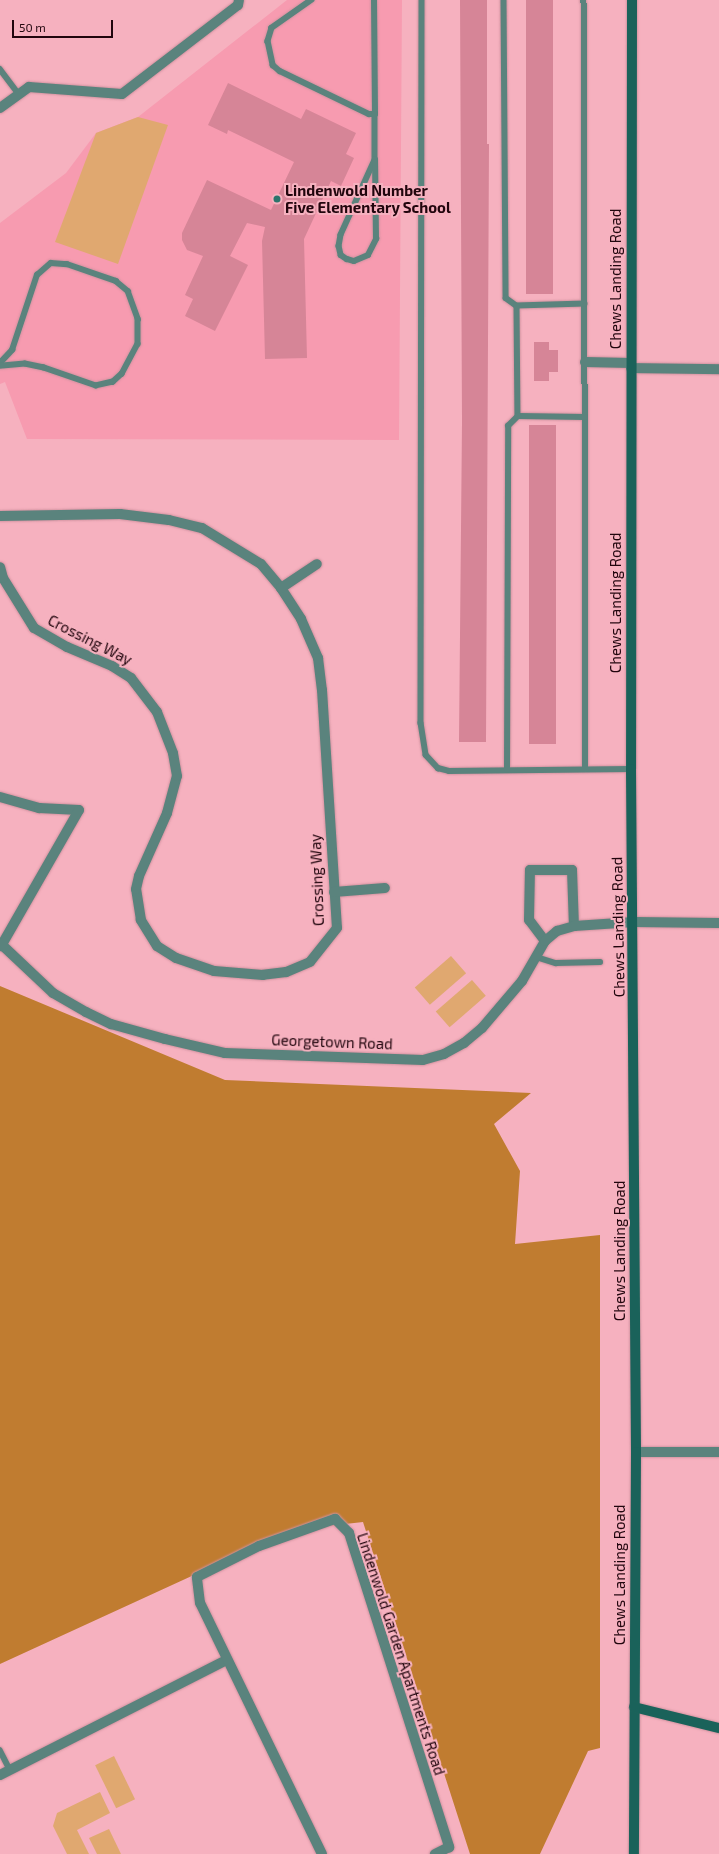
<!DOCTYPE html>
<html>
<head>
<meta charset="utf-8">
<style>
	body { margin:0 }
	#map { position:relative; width:719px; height:1854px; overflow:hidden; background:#f6b1bf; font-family:"Exo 2",sans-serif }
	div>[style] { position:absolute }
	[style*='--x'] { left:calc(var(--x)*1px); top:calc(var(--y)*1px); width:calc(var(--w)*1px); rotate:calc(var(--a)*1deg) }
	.built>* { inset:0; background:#f79bb0 }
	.green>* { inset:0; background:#e0a870; transform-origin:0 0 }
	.forest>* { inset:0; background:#c07c30 }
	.building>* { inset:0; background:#d68597; transform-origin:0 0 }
	.roads { filter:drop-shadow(0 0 1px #d0929f) drop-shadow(0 0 1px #d0929f) }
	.lane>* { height:5.5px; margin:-2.75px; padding:0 2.75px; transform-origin:2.75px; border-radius:2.75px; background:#5a837d }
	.street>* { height:10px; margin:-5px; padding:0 5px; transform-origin:5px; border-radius:5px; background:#5a837d }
	.secondary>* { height:10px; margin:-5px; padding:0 5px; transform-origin:5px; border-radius:5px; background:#1a625a }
	.dots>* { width:11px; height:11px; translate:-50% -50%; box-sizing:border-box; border:2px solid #f6b1bf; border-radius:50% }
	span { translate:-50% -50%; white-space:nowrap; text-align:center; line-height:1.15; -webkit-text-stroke:4px #f6b1bf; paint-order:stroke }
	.poi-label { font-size:15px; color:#21050d; font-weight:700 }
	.left { translate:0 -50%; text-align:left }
	.street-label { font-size:15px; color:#21050d }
	.scale { position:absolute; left:12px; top:20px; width:101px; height:18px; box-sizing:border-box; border:2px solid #21050d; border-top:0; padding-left:5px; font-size:12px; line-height:14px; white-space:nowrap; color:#21050d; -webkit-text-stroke:3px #f6b1bf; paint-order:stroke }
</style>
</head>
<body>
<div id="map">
	<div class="built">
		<i style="clip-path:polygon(287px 0,402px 0,399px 440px,27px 439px,5px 382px,0 384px,0 223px,66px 173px,96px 133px,138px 117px)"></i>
	</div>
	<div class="green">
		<i style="clip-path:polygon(138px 117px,168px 125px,118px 264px,55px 242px,96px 133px)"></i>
		<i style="left:451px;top:956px;width:23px;height:48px;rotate:49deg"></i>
		<i style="left:472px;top:980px;width:21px;height:48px;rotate:49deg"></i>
		<i style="left:114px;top:1756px;width:48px;height:21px;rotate:64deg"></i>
		<i style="clip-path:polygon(100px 1792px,110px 1813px,77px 1830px,89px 1854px,67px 1854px,53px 1826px,57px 1813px)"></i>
		<i style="clip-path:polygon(109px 1829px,121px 1854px,97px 1854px,89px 1838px)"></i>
	</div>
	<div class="forest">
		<i style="clip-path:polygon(0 986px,225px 1080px,531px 1093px,494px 1124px,520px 1171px,515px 1244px,600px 1235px,600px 1748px,588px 1751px,540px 1854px,470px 1854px,363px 1522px,292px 1530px,0 1664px)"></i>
	</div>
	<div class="building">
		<i style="clip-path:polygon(460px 0,487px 0,487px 144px,489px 144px,486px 742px,459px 742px,462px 422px)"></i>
		<i style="left:526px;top:0;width:27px;height:294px"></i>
		<i style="clip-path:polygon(228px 83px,301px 119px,306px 109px,356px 133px,346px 154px,354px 158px,341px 186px,331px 181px,304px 239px,307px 358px,265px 359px,262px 241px,265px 227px,247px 223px,230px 256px,248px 265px,215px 331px,185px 316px,193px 299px,185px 295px,203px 256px,187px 250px,182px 240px,182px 233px,207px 180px,271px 210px,294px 162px,228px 130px,227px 134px,208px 125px)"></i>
		<i style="clip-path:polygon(534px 342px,549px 342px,549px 350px,558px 350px,558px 372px,549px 372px,549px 381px,534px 381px)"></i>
		<i style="left:529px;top:425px;width:27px;height:319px"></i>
	</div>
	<div class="roads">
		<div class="lane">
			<i style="--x:312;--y:0;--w:49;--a:145"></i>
			<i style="--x:272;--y:28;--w:14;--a:107"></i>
			<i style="--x:268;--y:41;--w:25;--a:78"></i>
			<i style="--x:273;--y:65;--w:9;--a:41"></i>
			<i style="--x:280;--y:71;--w:99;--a:25.8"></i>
			<i style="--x:369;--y:114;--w:6;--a:0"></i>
			<i style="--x:375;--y:114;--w:114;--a:-90.5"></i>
			<i style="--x:422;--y:0;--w:723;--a:90.08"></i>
			<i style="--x:421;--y:723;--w:32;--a:81"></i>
			<i style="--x:426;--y:755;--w:18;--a:47"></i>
			<i style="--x:438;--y:768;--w:11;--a:15"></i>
			<i style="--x:449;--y:771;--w:182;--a:-0.6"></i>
			<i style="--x:504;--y:0;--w:298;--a:89.6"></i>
			<i style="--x:506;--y:298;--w:14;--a:36"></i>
			<i style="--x:584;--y:0;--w:769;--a:89.85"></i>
			<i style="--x:0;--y:69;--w:31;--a:53"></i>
			<i style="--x:375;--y:114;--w:46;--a:90"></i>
			<i style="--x:375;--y:160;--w:82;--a:114.4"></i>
			<i style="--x:341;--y:235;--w:11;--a:100"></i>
			<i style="--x:339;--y:246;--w:9;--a:77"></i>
			<i style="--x:341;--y:255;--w:7;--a:34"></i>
			<i style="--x:347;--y:259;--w:7;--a:16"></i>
			<i style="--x:354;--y:261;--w:15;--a:-23"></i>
			<i style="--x:368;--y:255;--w:18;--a:-63"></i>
			<i style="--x:376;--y:239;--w:79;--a:-90.7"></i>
			<i style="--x:585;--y:304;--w:68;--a:178.3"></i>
			<i style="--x:517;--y:306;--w:110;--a:89.5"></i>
			<i style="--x:518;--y:416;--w:67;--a:0.9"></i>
			<i style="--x:0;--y:363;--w:18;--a:-47"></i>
			<i style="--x:12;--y:350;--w:79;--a:-71.6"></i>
			<i style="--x:37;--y:275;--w:18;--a:-41"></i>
			<i style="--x:51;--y:263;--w:16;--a:4"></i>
			<i style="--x:67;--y:264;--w:52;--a:19.1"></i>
			<i style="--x:116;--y:281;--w:16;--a:40"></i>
			<i style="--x:128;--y:291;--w:30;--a:70"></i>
			<i style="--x:138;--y:319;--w:25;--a:90"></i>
			<i style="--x:138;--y:344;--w:34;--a:118"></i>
			<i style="--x:122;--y:374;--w:12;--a:138"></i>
			<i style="--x:113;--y:382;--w:17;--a:167"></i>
			<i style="--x:96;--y:386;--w:55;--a:-160.9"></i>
			<i style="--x:44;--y:368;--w:19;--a:-168"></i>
			<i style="--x:25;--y:364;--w:25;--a:175"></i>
			<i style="--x:507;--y:770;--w:344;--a:-89.8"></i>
			<i style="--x:508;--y:426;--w:14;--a:-45"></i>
			<i style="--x:536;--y:957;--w:21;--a:17"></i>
			<i style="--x:556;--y:963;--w:44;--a:-1.3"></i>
			<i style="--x:0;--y:1750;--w:22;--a:63"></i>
		</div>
		<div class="street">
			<i style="--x:0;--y:108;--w:36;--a:-36"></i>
			<i style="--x:29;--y:87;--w:93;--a:4.3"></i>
			<i style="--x:122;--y:94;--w:146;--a:-37.5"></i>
			<i style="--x:238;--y:5;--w:5;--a:-79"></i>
			<i style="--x:585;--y:362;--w:46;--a:1.2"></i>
			<i style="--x:631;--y:368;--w:88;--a:0.7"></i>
			<i style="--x:0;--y:516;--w:120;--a:-1"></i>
			<i style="--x:120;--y:514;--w:49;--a:7"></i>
			<i style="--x:169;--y:520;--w:34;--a:14"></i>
			<i style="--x:202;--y:528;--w:69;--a:31.4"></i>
			<i style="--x:261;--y:564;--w:31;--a:50"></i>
			<i style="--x:281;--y:588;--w:37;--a:57"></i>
			<i style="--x:301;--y:619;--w:43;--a:66.4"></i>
			<i style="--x:318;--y:658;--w:32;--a:83"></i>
			<i style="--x:322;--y:690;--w:238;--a:86.4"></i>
			<i style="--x:337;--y:928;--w:43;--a:128.5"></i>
			<i style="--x:310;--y:962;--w:26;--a:157"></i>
			<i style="--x:286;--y:972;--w:23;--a:173"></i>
			<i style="--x:263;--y:975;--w:49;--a:-175.3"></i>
			<i style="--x:214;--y:971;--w:40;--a:-161.1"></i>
			<i style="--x:176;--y:958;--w:22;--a:-148"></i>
			<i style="--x:157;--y:946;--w:31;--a:-122"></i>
			<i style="--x:141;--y:920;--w:31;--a:-99"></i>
			<i style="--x:136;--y:889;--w:13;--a:-77"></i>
			<i style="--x:139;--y:876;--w:69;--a:-66"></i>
			<i style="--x:167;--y:813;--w:38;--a:-75"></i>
			<i style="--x:177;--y:776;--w:23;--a:-100"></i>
			<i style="--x:173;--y:753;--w:44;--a:-111.3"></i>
			<i style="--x:157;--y:712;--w:43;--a:-127.4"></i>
			<i style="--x:131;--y:678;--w:22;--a:-148"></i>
			<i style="--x:112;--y:666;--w:49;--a:-157.1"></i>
			<i style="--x:67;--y:647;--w:38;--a:-150"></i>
			<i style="--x:34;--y:628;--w:59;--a:-121.8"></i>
			<i style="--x:3;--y:578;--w:11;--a:-105"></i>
			<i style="--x:281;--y:588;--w:43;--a:-33.7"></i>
			<i style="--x:0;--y:797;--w:41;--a:15.8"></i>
			<i style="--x:39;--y:808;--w:40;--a:2.9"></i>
			<i style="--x:79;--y:810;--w:157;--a:119.8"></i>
			<i style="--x:334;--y:892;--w:51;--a:-4.5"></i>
			<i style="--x:545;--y:941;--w:26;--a:-127"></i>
			<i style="--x:529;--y:920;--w:50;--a:-88.9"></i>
			<i style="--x:530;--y:870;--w:42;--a:0"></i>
			<i style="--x:572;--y:870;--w:56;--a:88"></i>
			<i style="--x:0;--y:943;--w:73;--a:43.3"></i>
			<i style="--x:53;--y:993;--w:38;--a:30"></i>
			<i style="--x:86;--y:1012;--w:28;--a:26"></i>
			<i style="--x:111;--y:1024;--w:56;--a:15.5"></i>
			<i style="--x:165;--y:1039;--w:62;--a:13.1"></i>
			<i style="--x:225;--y:1053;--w:198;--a:2"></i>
			<i style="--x:423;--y:1060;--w:22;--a:-16"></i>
			<i style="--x:444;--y:1054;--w:23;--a:-29"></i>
			<i style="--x:464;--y:1043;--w:23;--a:-40"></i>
			<i style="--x:482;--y:1028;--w:62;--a:-49.6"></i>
			<i style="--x:522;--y:981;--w:46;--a:-60.1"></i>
			<i style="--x:545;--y:941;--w:16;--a:-40"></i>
			<i style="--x:557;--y:931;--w:18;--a:-16"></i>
			<i style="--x:574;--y:926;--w:60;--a:-3.8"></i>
			<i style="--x:634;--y:922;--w:85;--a:0.7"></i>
			<i style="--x:636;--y:1452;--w:83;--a:0"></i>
			<i style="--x:0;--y:1775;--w:254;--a:-26.9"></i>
			<i style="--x:322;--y:1854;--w:279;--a:-115.9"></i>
			<i style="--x:200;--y:1603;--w:26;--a:-97"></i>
			<i style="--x:197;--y:1577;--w:69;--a:-26.6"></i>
			<i style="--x:259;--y:1546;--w:81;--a:-19.6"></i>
			<i style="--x:335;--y:1519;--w:20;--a:45"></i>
			<i style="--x:349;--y:1533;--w:330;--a:72.3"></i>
			<i style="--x:449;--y:1847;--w:16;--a:153"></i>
		</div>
		<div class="secondary">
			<i style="--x:632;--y:0;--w:769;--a:90.07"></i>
			<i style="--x:631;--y:769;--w:683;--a:89.58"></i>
			<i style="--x:636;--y:1452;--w:402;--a:90.3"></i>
			<i style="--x:634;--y:1707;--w:88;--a:13.9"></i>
		</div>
	</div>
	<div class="dots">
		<i style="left:277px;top:199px;background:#2d746c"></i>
	</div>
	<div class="poi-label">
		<span class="left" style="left:285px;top:199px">Lindenwold Number<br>Five Elementary School</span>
	</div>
	<div class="street-label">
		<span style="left:616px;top:279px;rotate:-90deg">Chews Landing Road</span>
		<span style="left:616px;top:603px;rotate:-90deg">Chews Landing Road</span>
		<span style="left:90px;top:640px;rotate:27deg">Crossing Way</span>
		<span style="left:317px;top:880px;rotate:-92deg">Crossing Way</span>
		<span style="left:618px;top:927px;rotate:-91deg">Chews Landing Road</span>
		<span style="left:332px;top:1042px;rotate:2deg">Georgetown Road</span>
		<span style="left:620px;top:1251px;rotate:-90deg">Chews Landing Road</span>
		<span style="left:620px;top:1575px;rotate:-90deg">Chews Landing Road</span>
		<span style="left:401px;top:1654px;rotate:72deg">Lindenwold Garden Apartments Road</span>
	</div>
	<div class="scale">50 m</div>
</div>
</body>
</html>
